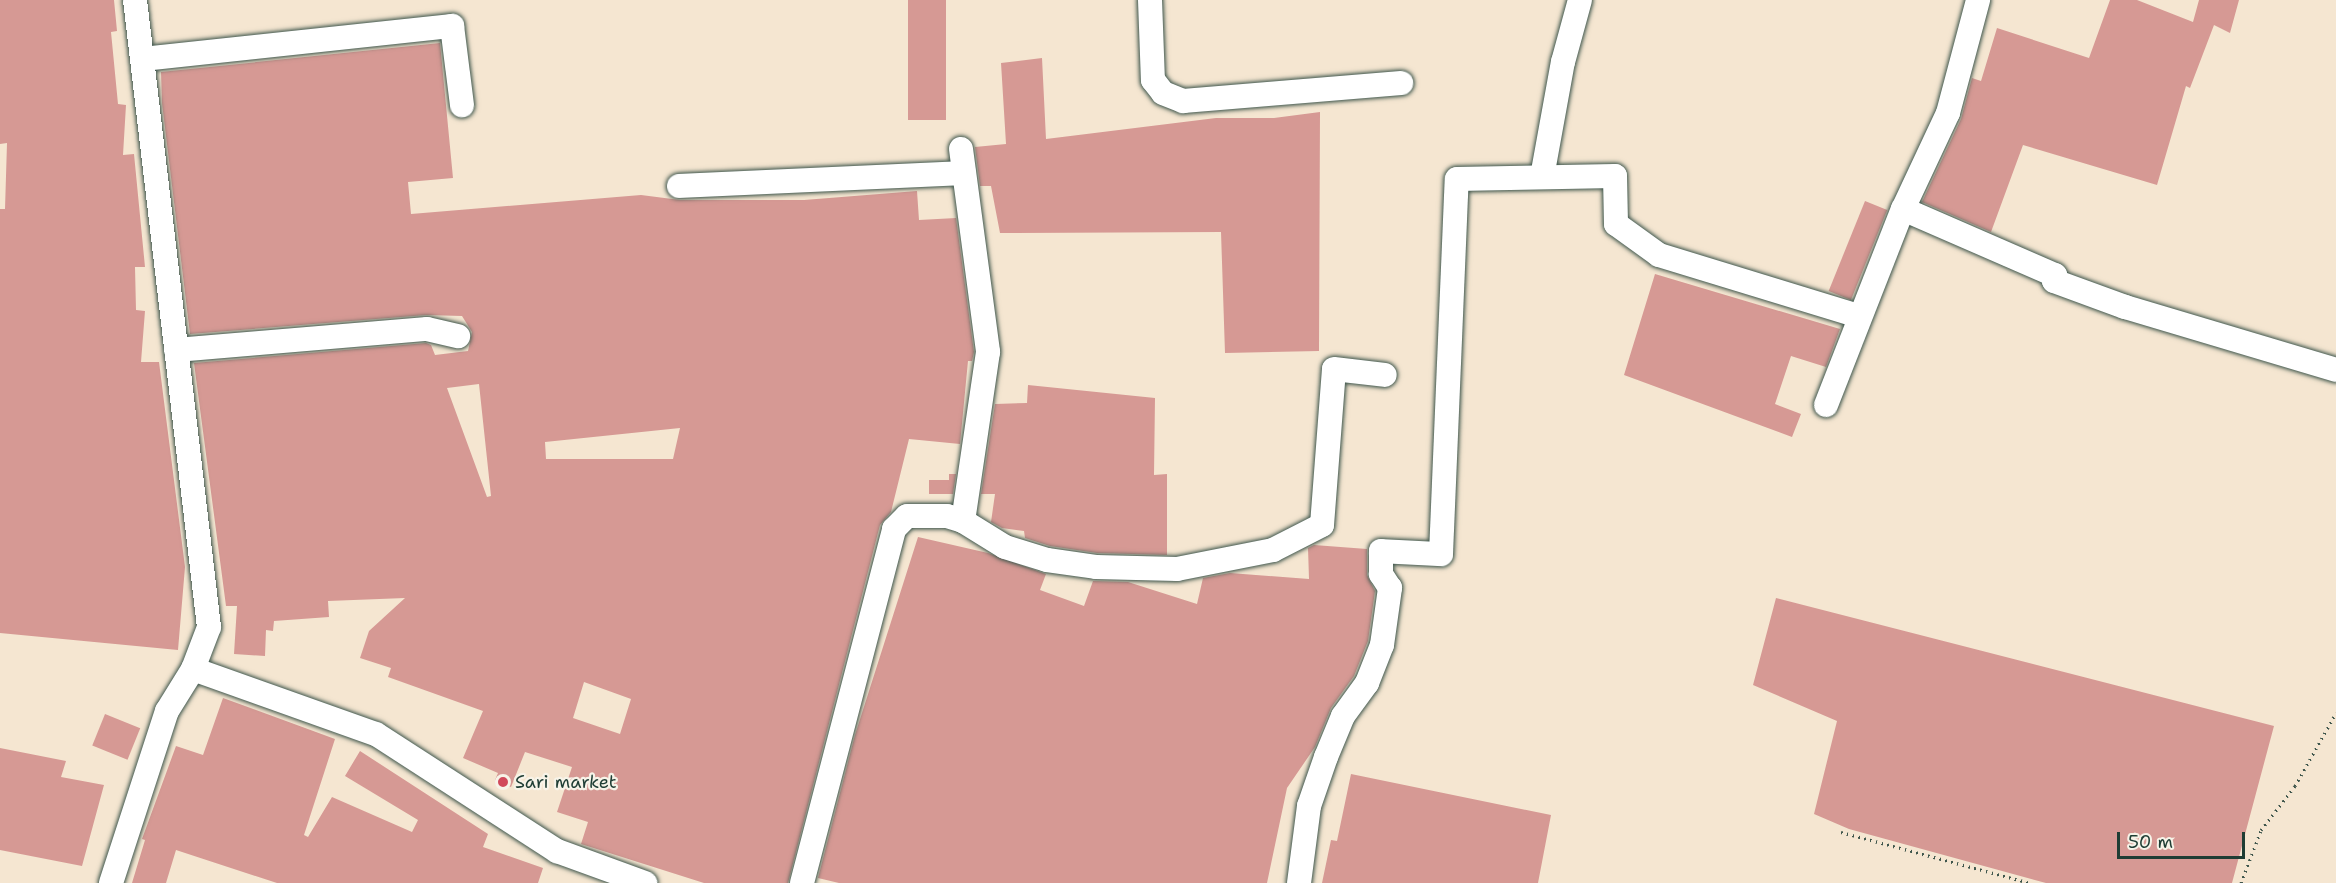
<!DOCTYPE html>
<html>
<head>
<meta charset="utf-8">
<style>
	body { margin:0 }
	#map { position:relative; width:2336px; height:883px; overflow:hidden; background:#f5e6d1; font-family:"Shantell Sans",sans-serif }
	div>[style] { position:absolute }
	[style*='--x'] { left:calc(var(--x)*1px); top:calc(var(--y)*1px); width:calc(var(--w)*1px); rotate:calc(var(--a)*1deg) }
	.building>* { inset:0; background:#d69994; transform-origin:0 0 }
	.path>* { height:3px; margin-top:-1.5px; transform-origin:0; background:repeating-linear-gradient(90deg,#3f564c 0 1.5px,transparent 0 6px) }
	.roads { filter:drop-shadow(0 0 2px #3f564c) drop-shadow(0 0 2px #3f564c) }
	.minor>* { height:24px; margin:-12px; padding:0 12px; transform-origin:12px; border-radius:12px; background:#fff }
	.dots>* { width:16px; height:16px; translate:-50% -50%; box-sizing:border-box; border:3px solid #f7f3e8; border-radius:50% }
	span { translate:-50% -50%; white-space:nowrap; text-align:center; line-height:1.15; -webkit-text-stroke:4.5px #f7f3e8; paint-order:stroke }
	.poi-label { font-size:18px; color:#1f3d34 }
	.left { translate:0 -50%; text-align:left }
	.scale { position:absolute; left:2117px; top:832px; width:128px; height:27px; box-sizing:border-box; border:3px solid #1f3d34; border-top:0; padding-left:8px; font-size:18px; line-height:21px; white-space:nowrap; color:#1f3d34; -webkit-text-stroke:4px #f7f3e8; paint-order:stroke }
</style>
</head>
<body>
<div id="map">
	<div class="building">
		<i style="clip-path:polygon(0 0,114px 0,117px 31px,111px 32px,118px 104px,126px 105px,123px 155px,134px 154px,145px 267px,135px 267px,136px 310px,145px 311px,141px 362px,159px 362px,185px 567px,178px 650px,0 633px,0 209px,5px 209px,7px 143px,0 144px)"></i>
		<i style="left:908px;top:0;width:38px;height:120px"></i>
		<i style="clip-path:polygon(2110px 0,2137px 0,2193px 22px,2199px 0,2239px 0,2230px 33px,2214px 25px,2190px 88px,2186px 86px,2157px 185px,2023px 145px,1991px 232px,1922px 202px,1961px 119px,1972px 78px,1981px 81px,1997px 28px,2089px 58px)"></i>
		<i style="clip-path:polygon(evenodd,440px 43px,453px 178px,408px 182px,411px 214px,641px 195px,680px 200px,804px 200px,917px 191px,919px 220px,956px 218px,974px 352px,972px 361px,968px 361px,960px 444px,909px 439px,891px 512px,880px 525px,788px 883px,704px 883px,581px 844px,588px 822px,557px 812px,572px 767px,525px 752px,511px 787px,495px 780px,498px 773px,463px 758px,483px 711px,388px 677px,391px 668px,360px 658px,369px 631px,405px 598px,328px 601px,329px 617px,274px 621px,273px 631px,266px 630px,265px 656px,234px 654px,237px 606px,226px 606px,194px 363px,426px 343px,431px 345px,435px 355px,468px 351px,472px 332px,462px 316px,426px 315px,190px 334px,162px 103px,161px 72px,440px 43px,479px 384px,491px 496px,487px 497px,447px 388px,479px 384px,440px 43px,680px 428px,673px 459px,546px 459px,545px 442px,680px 428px,440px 43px,584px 682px,631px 699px,620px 734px,573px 718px,584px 682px)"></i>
		<i style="clip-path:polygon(1042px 58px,1046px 139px,1216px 118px,1274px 118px,1320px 112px,1319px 351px,1225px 353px,1221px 232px,1000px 233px,991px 186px,980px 186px,975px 147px,1006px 144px,1001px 63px)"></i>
		<i style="left:1865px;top:201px;width:24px;height:97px;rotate:22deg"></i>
		<i style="clip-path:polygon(1655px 274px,1840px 329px,1826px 367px,1791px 356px,1775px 404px,1801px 414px,1792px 437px,1624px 375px)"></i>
		<i style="clip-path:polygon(1028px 385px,1155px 398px,1154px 475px,1167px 474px,1167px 555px,1097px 553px,1050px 546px,1025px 538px,1024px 531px,1002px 528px,991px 522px,995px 494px,981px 494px,995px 404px,1027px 403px)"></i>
		<i style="clip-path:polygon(949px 474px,956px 474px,953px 494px,929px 494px,929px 480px,949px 480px)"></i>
		<i style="clip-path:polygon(918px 537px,988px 553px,1046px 574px,1040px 590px,1084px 606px,1093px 581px,1128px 582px,1197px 604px,1203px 578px,1230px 573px,1309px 579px,1308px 548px,1314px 545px,1367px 549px,1367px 575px,1375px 591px,1368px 641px,1354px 676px,1331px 708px,1315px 747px,1287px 788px,1267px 883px,839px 883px,818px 878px,855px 735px)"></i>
		<i style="clip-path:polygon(1776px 598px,2274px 726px,2232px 883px,2046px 883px,1849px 829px,1814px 814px,1837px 721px,1753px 685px)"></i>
		<i style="clip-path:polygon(223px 698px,335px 739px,304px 835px,308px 837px,332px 797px,412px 832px,418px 820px,345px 776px,360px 751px,488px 834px,483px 847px,543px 868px,538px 883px,277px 883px,176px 850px,166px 883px,132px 883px,145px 840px,142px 839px,176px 746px,203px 755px)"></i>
		<i style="left:105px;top:714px;width:38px;height:34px;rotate:22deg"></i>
		<i style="clip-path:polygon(0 748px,66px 761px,61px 777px,104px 785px,82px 866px,0 850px)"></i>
		<i style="clip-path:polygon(1351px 774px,1551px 815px,1538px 883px,1322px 883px,1331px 840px,1337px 841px)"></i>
	</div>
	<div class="path">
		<i style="--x:1841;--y:832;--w:196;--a:15.1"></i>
		<i style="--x:2241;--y:883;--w:57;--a:-69.3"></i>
		<i style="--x:2261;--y:830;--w:56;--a:-52.3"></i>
		<i style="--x:2295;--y:786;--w:84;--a:-60.7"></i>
	</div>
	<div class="roads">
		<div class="minor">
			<i style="--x:1150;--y:0;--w:80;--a:87.9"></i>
			<i style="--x:1153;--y:80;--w:16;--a:52"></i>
			<i style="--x:1163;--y:93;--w:22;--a:22"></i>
			<i style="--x:1183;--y:101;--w:219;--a:-4.7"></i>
			<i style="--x:143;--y:59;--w:311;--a:-6.1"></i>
			<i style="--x:452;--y:26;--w:80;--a:82.8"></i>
			<i style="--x:961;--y:149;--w:205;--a:82.4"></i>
			<i style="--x:988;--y:352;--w:171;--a:98.4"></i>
			<i style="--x:1542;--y:177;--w:117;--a:-79.7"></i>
			<i style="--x:1563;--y:62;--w:64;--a:-74.7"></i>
			<i style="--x:679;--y:186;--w:285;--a:-2.6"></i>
			<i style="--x:1903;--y:209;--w:166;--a:23.5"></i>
			<i style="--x:2055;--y:275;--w:6;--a:99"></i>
			<i style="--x:2054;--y:281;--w:76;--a:20.1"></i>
			<i style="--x:2125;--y:307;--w:220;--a:16.6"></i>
			<i style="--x:176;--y:350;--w:252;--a:-4.8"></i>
			<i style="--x:427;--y:329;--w:32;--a:13"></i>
			<i style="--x:1826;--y:405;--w:211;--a:-68.6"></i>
			<i style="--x:1903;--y:209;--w:106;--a:-64.9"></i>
			<i style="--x:1948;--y:113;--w:117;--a:-75.1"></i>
			<i style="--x:193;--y:669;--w:194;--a:19.6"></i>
			<i style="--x:376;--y:734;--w:216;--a:32.9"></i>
			<i style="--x:557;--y:851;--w:94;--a:20"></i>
			<i style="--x:111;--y:883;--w:181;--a:-72"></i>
			<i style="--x:167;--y:711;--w:49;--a:-58.2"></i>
			<i style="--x:193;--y:669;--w:45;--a:-69.1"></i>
			<i style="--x:209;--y:627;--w:631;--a:-96.73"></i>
			<i style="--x:802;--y:883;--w:366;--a:-75.4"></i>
			<i style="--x:894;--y:529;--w:18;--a:-45"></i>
			<i style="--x:907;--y:516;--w:40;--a:0"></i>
			<i style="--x:947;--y:516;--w:17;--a:17"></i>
			<i style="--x:963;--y:521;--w:49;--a:31.8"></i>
			<i style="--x:1005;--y:547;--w:44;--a:17.2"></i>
			<i style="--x:1047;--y:560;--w:49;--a:8.1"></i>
			<i style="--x:1096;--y:567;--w:81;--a:1.4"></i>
			<i style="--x:1177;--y:569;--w:98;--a:-11.2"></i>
			<i style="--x:1273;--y:550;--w:55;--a:-27"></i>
			<i style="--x:1322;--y:525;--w:156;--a:-85.6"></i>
			<i style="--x:1334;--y:369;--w:51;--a:6.7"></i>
			<i style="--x:1299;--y:883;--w:78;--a:-82.6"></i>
			<i style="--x:1309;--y:806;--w:52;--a:-70.9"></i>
			<i style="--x:1326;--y:757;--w:44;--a:-67.5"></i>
			<i style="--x:1343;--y:716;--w:41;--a:-54"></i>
			<i style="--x:1367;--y:683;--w:41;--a:-68.5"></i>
			<i style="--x:1382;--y:645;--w:58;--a:-82"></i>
			<i style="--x:1390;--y:588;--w:17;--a:-123"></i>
			<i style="--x:1381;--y:574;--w:23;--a:-90"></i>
			<i style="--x:1381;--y:551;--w:60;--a:2.9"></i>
			<i style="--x:1441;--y:554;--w:375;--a:-87.6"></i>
			<i style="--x:1457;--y:179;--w:158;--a:-1.1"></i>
			<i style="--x:1615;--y:176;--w:48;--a:88.8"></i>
			<i style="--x:1616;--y:224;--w:53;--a:35.8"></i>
			<i style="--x:1659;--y:255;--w:209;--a:17"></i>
		</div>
	</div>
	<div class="dots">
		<i style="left:503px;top:782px;background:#d1495b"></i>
	</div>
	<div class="poi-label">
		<span class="left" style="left:515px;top:782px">Sari market</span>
	</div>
	<div class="scale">50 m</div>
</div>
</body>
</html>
